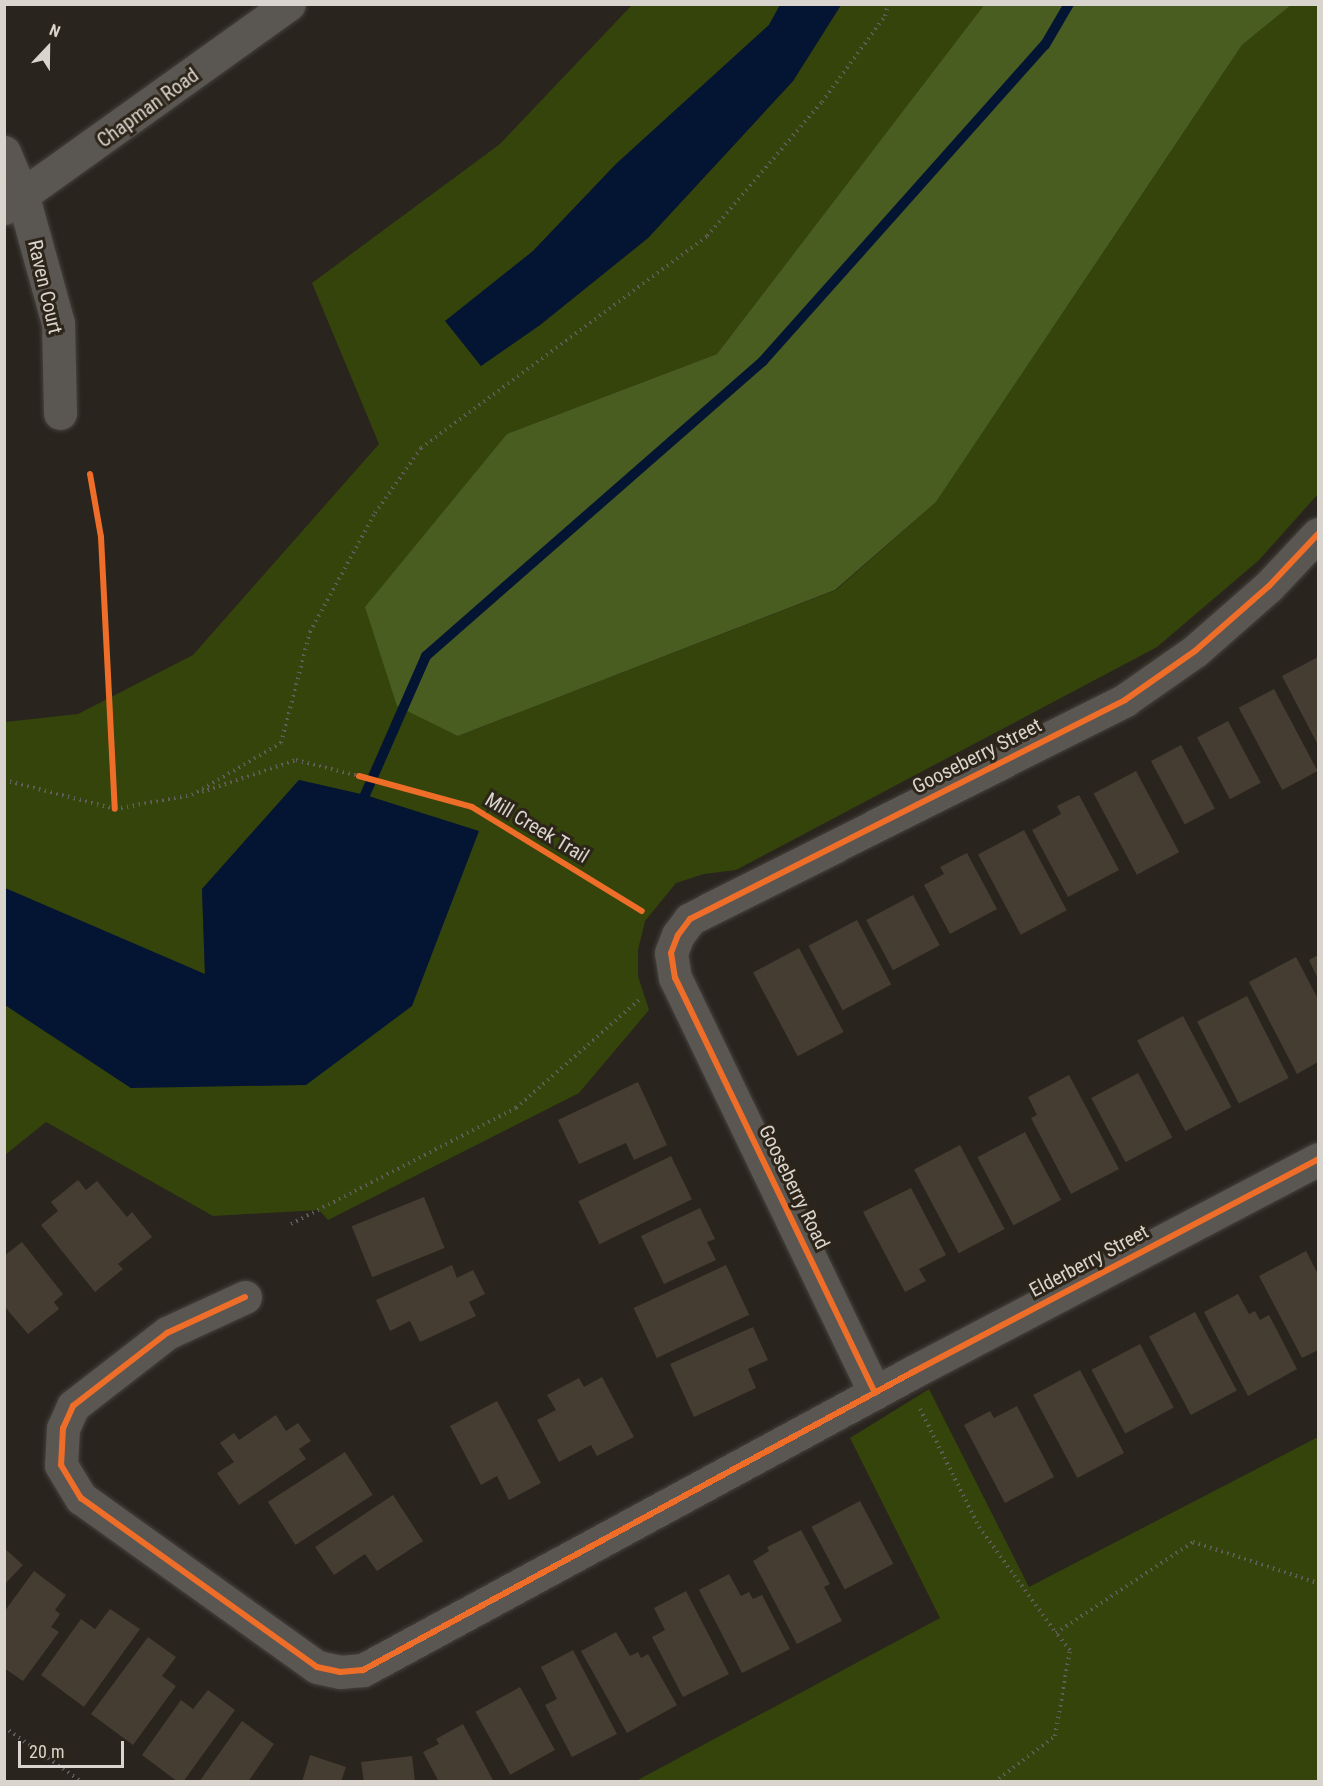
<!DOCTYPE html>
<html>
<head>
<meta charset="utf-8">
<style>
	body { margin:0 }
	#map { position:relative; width:1323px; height:1786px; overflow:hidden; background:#29241e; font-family:"Roboto Condensed",sans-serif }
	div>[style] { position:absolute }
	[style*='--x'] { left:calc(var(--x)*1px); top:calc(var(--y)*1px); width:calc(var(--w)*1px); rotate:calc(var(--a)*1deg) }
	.green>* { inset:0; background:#34440a }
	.forest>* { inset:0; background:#4a5d21 }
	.water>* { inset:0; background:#041534 }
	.stream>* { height:10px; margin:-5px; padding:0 5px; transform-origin:5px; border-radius:5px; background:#041534 }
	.building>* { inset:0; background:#453d31; transform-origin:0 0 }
	.path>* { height:4px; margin-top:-2px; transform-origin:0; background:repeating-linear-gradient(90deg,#605d5a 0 1.5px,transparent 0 6px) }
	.roads { filter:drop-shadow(0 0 2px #45413c) drop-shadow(0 0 2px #45413c) }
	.minor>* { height:33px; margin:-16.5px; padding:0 16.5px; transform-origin:16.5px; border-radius:16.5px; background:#5a5652 }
	.cycleway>* { height:6px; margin:-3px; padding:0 3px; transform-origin:3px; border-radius:3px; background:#ee6e29 }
	span { translate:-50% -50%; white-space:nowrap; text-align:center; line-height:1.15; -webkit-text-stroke:6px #2d251a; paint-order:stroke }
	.street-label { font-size:20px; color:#d9d4cd }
	.frame { position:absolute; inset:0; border:6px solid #d9d4cd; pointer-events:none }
	.north { position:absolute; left:18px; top:18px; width:60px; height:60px; -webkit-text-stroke:4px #2d251a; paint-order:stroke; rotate:22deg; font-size:16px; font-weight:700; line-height:24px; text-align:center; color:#d9d4cd }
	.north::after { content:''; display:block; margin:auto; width:21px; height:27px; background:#d9d4cd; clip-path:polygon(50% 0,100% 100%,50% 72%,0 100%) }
	.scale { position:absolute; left:18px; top:1741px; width:106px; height:27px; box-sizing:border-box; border:3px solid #d9d4cd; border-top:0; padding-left:8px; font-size:18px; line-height:21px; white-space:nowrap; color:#d9d4cd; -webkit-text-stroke:4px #2d251a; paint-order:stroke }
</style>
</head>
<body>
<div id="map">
	<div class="green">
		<i style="clip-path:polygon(632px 5px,780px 5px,769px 25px,616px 164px,533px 251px,446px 321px,481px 366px,540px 325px,648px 238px,793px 81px,841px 5px,985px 5px,717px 354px,507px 434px,458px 736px,836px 590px,936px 502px,1242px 45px,1291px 5px,1318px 5px,1318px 494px,1259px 560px,1157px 647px,736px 870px,704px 874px,676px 883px,645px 921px,638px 950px,638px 976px,649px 1010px,579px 1093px,328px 1220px,319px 1210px,213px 1216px,46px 1122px,5px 1155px,5px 1005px,131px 1088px,479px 832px,365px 795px,299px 780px,202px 889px,205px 975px,5px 888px,5px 722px,78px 714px,193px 655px,379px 444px,312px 283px,500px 144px)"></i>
		<i style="clip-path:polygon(929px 1389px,1029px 1587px,1318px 1437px,1318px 1781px,636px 1781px,940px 1618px,850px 1438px)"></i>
	</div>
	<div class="forest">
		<i style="clip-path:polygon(985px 4px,1291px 5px,1242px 45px,936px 502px,835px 590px,458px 736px,397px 706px,365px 607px,507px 434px,717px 354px)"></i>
	</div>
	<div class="water">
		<i style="clip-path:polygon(780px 5px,841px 5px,793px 81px,648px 238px,540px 325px,481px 366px,445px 321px,533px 251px,616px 164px,769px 25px)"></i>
		<i style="clip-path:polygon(299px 780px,365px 795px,479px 831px,412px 1006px,306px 1085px,131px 1088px,5px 1005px,5px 888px,205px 974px,202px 889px)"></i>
	</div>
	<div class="stream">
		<i style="--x:365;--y:795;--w:152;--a:-66.3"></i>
		<i style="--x:426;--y:656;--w:448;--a:-41.2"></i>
		<i style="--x:763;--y:361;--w:424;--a:-48.3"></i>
		<i style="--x:1045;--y:45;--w:48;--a:-59.7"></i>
	</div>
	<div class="building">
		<i style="clip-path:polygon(1318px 657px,1318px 745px,1282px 676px)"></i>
		<i style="left:1274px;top:689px;width:93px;height:40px;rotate:62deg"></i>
		<i style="left:1228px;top:721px;width:70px;height:35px;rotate:62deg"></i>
		<i style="left:1181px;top:745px;width:72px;height:34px;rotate:62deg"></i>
		<i style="left:1136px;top:771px;width:92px;height:48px;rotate:62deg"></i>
		<i style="clip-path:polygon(1079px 795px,1119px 870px,1068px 897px,1032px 830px,1061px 814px,1057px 806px)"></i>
		<i style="left:1024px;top:830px;width:91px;height:52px;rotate:62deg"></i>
		<i style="clip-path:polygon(967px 853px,997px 909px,950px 934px,924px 885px,944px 874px,940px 867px)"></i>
		<i style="left:913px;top:895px;width:57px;height:53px;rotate:62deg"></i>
		<i style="left:857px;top:920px;width:73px;height:55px;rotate:62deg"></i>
		<i style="left:799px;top:948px;width:95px;height:52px;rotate:62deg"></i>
		<i style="clip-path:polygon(1318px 955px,1318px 979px,1309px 960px)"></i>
		<i style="clip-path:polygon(1296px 957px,1318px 999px,1318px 1062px,1297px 1074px,1249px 982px)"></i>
		<i style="left:1247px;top:996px;width:92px;height:56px;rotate:63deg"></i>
		<i style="left:1183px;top:1016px;width:103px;height:52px;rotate:62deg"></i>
		<i style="left:1138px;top:1073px;width:73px;height:53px;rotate:62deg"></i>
		<i style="clip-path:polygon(1069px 1075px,1119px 1169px,1071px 1194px,1031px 1118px,1037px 1115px,1028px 1097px)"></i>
		<i style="clip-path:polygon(638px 1082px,667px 1145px,634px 1160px,626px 1143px,579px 1164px,558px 1120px)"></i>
		<i style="left:1025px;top:1132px;width:77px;height:54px;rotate:62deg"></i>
		<i style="left:960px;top:1145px;width:95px;height:52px;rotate:62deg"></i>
		<i style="left:671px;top:1156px;width:48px;height:103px;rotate:64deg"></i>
		<i style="clip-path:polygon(78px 1180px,86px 1190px,97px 1181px,127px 1217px,132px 1212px,152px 1237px,118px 1264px,123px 1269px,95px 1292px,41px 1225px,58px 1211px,51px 1202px)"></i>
		<i style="clip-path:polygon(911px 1188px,946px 1255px,919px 1269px,926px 1281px,905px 1292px,863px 1212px)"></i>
		<i style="left:424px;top:1197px;width:55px;height:78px;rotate:68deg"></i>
		<i style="clip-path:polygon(700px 1208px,715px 1239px,707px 1242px,716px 1260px,664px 1284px,641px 1236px)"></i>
		<i style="clip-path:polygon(22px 1242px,63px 1294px,54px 1302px,59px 1309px,28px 1334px,4px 1306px,4px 1256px)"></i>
		<i style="clip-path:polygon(1306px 1251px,1318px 1274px,1318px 1350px,1302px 1358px,1259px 1276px)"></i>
		<i style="clip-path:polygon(452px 1265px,457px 1278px,473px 1270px,485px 1294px,469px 1302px,476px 1316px,420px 1342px,410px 1321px,390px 1331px,376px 1300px)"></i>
		<i style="left:726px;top:1265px;width:55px;height:102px;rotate:65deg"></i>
		<i style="clip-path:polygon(1238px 1294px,1249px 1314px,1255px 1311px,1260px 1320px,1269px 1315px,1297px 1369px,1248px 1396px,1204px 1312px)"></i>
		<i style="left:1195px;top:1312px;width:89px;height:52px;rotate:62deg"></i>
		<i style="clip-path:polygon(753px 1327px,768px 1360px,748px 1369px,756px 1388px,694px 1417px,670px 1364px)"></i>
		<i style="left:1140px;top:1344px;width:72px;height:55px;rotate:62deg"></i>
		<i style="left:1080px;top:1370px;width:94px;height:53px;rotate:62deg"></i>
		<i style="clip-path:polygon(602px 1377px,634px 1437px,597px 1456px,591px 1445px,559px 1462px,537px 1420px,556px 1410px,547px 1395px,579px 1378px,584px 1387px)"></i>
		<i style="clip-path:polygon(497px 1401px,541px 1483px,509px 1500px,497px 1476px,481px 1485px,450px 1426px)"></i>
		<i style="clip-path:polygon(1017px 1406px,1054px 1477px,1005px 1503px,964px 1425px,990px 1411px,994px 1418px)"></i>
		<i style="clip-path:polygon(276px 1415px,286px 1431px,298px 1423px,311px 1441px,299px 1449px,306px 1459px,239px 1505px,217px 1473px,234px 1462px,220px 1443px,234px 1433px,239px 1440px)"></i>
		<i style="left:345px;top:1452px;width:51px;height:92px;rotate:57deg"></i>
		<i style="clip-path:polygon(393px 1495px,423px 1541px,377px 1571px,365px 1554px,334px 1575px,315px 1547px)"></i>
		<i style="left:860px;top:1501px;width:71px;height:55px;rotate:62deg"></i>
		<i style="clip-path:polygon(801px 1530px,830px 1584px,824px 1587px,842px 1621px,797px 1644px,753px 1561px,769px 1551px,767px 1547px)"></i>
		<i style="clip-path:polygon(4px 1548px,23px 1565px,4px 1585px)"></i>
		<i style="clip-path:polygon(34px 1571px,66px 1595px,55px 1610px,60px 1614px,51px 1627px,59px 1632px,23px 1681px,4px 1668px,4px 1612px)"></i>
		<i style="clip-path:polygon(729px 1574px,741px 1596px,749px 1592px,753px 1599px,762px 1595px,790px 1649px,742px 1673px,699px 1590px)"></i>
		<i style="clip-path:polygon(686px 1591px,729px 1674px,683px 1697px,652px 1637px,665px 1630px,654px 1608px)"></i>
		<i style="clip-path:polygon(110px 1609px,140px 1629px,84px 1707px,41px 1675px,81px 1619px,95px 1629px)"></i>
		<i style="clip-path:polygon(616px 1632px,630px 1656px,638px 1652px,641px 1658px,648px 1654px,677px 1705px,627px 1733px,581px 1651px)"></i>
		<i style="clip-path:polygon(148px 1637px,176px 1657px,162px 1676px,176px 1686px,133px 1745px,91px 1714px)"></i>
		<i style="clip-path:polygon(573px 1650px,617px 1734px,572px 1757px,545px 1705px,557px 1699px,541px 1667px)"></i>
		<i style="left:520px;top:1687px;width:72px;height:51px;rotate:61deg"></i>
		<i style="clip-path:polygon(208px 1690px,235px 1710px,183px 1782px,178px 1782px,142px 1755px,181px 1700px,193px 1709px)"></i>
		<i style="clip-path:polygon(242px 1721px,274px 1744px,248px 1782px,199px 1782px)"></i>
		<i style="clip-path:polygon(463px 1724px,494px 1782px,439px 1782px,423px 1752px,439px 1744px,436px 1739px)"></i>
		<i style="clip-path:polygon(310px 1755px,346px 1767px,341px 1782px,302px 1782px)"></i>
		<i style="clip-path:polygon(412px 1756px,415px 1782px,364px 1782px,361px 1762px)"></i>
	</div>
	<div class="path">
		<i style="--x:4;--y:780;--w:115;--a:14.6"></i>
		<i style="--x:115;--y:809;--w:78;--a:-10.3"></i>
		<i style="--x:202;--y:792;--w:99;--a:-18.8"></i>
		<i style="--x:296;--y:760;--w:65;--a:14.3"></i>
		<i style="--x:192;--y:795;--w:103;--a:-30.3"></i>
		<i style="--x:281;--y:743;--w:115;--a:-75.4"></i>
		<i style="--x:310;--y:632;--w:136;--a:-61.4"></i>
		<i style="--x:375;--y:513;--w:80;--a:-54.7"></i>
		<i style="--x:421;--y:448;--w:356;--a:-36.5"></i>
		<i style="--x:707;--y:236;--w:177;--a:-49.4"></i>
		<i style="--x:822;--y:102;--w:107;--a:-53.8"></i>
		<i style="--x:885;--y:16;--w:12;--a:-76"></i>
		<i style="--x:291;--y:1224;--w:253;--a:-27.3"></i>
		<i style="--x:516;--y:1108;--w:165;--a:-41.3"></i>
		<i style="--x:920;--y:1409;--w:132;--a:63.4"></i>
		<i style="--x:979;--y:1527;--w:131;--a:54"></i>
		<i style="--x:1056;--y:1633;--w:164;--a:-33.6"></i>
		<i style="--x:1193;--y:1542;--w:132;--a:18.2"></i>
		<i style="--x:4;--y:1727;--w:95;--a:35.2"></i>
		<i style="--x:994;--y:1782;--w:76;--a:-37"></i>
		<i style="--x:1055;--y:1736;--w:87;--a:-80.1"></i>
		<i style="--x:1070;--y:1650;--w:22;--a:-129"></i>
	</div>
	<div class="roads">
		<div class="minor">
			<i style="--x:4;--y:152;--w:49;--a:67.1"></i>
			<i style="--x:23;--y:197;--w:131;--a:74.5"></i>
			<i style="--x:58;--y:323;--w:90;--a:88.7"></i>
			<i style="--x:4;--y:208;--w:350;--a:-35.6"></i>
			<i style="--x:245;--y:1297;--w:86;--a:155.2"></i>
			<i style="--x:167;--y:1333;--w:119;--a:142.2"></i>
			<i style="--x:73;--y:1406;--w:24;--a:114"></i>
			<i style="--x:63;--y:1428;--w:37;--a:93"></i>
			<i style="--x:61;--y:1465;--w:39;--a:59"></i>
			<i style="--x:81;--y:1498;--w:290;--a:35.6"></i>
			<i style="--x:317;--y:1667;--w:24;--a:12"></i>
			<i style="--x:340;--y:1672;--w:23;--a:-5"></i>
			<i style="--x:363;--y:1670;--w:626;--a:-28.45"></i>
			<i style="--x:913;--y:1372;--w:458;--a:-27.7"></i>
			<i style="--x:875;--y:1393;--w:461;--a:-115.7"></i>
			<i style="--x:675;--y:978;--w:25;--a:-99"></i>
			<i style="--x:671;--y:953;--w:19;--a:-69"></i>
			<i style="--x:678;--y:935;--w:20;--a:-53"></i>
			<i style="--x:690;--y:919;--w:487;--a:-26.7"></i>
			<i style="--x:1125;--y:700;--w:85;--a:-35"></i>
			<i style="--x:1195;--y:651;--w:98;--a:-41.3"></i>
			<i style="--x:1269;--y:586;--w:71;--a:-46.7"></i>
		</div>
	</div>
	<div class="cycleway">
		<i style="--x:90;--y:474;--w:64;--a:80.1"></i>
		<i style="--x:101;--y:537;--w:272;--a:87.1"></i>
		<i style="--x:359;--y:776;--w:117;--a:15.3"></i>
		<i style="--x:472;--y:807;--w:199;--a:31.5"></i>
		<i style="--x:245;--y:1297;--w:86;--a:155.2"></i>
		<i style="--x:167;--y:1333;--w:119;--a:142.2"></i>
		<i style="--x:73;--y:1406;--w:24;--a:114"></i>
		<i style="--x:63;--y:1428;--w:37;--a:93"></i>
		<i style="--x:61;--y:1465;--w:39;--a:59"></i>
		<i style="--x:81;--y:1498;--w:290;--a:35.6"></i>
		<i style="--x:317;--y:1667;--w:24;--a:12"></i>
		<i style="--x:340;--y:1672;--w:23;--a:-5"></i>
		<i style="--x:363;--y:1670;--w:626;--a:-28.45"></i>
		<i style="--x:913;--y:1372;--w:458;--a:-27.7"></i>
		<i style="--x:875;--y:1393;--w:461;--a:-115.7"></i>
		<i style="--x:675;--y:978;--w:25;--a:-99"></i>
		<i style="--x:671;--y:953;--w:19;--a:-69"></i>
		<i style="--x:678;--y:935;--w:20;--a:-53"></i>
		<i style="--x:690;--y:919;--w:487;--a:-26.7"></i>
		<i style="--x:1125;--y:700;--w:85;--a:-35"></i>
		<i style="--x:1195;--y:651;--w:98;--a:-41.3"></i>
		<i style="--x:1269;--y:586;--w:71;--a:-46.7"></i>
	</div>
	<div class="street-label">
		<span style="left:148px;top:108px;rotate:-36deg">Chapman Road</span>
		<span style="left:45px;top:287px;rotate:77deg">Raven Court</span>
		<span style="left:977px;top:756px;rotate:-27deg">Gooseberry Street</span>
		<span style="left:537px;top:828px;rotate:31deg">Mill Creek Trail</span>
		<span style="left:794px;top:1187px;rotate:64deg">Gooseberry Road</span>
		<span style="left:1089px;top:1261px;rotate:-28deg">Elderberry Street</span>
	</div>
	<div class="frame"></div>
	<div class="north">N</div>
	<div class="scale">20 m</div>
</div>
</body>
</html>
